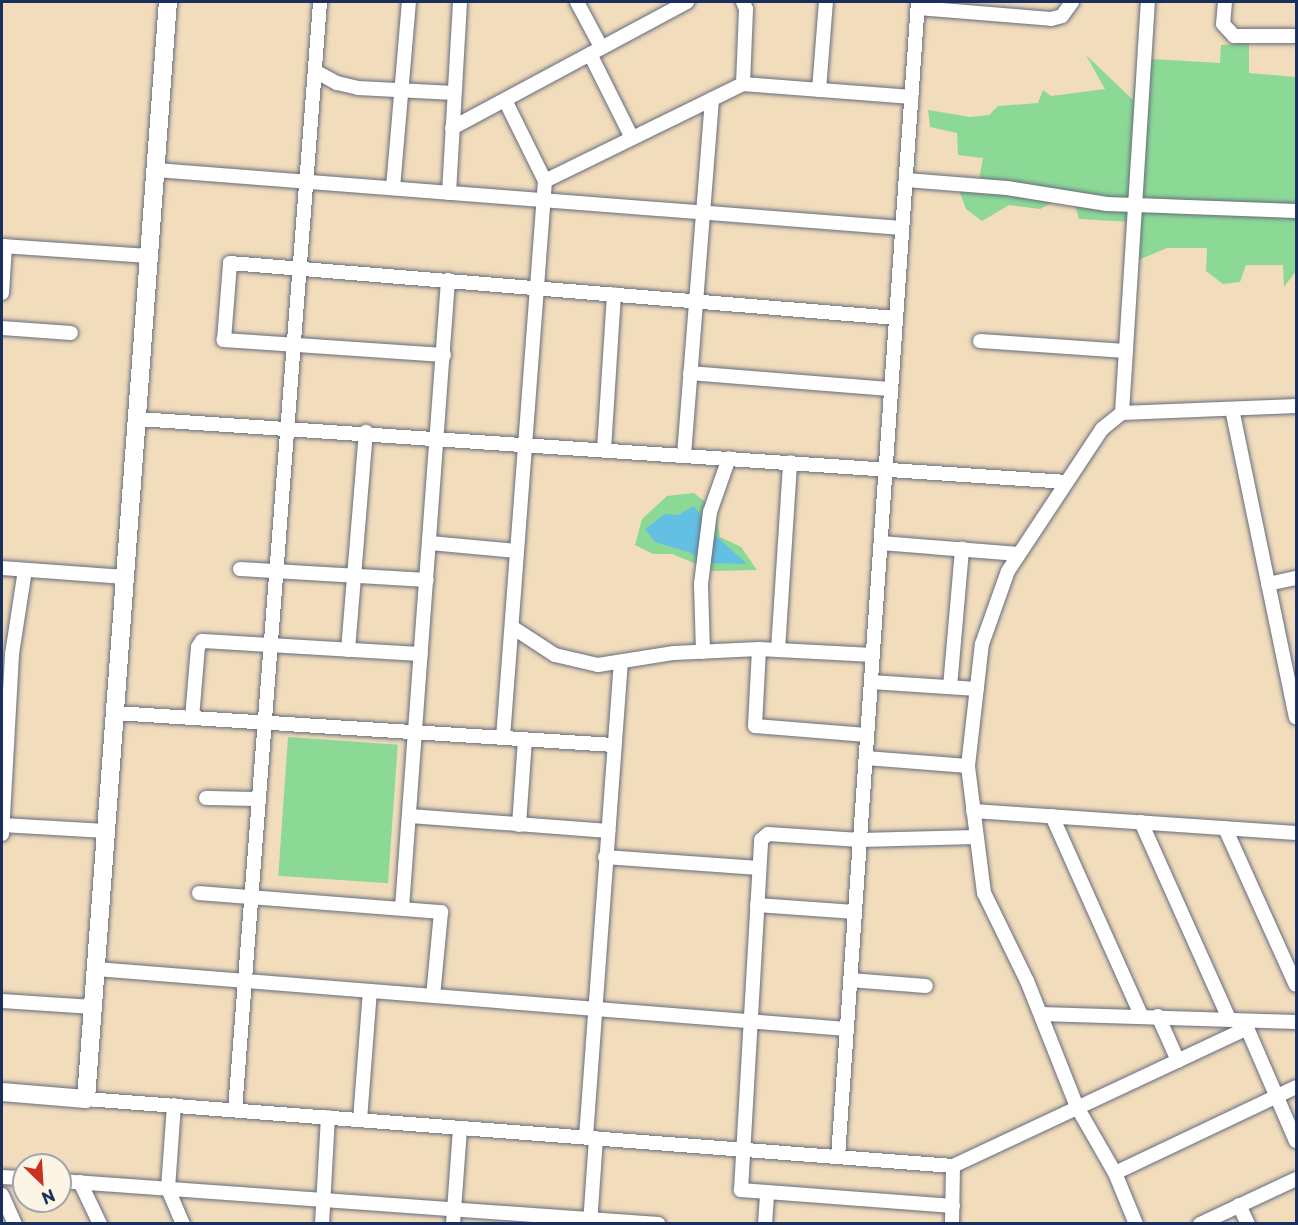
<!DOCTYPE html>
<html>
<head>
<meta charset="utf-8">
<style>
	body { margin:0 }
	#map { position:relative; width:1298px; height:1225px; overflow:hidden; background:#f1dcbb; font-family:"Playpen Sans",sans-serif }
	div>[style] { position:absolute }
	[style*='--x'] { left:calc(var(--x)*1px); top:calc(var(--y)*1px); width:calc(var(--w)*1px); rotate:calc(var(--a)*1deg) }
	.green>* { inset:0; background:#8cd996; transform-origin:0 0 }
	.water>* { inset:0; background:#64c0e2 }
	.roads { filter:drop-shadow(0 0 2px #666c7f) drop-shadow(0 0 2px #666c7f) }
	.minor>* { height:14px; margin:-7px; padding:0 7px; transform-origin:7px; border-radius:7px; background:#fff }
	.tertiary>* { height:18px; margin:-9px; padding:0 9px; transform-origin:9px; border-radius:9px; background:#fff }
	span { translate:-50% -50%; white-space:nowrap; text-align:center; line-height:1.15; -webkit-text-stroke:4.5px #fcf5e5; paint-order:stroke }
	.frame { position:absolute; inset:0; border:3px solid #1b2f5e; pointer-events:none }
	.north { position:absolute; left:12px; top:1153px; width:60px; height:60px; box-sizing:border-box; background:#fcf5e5; border:2px solid #a2a6af; border-radius:50%; rotate:155deg; font-size:16px; font-weight:700; line-height:24px; text-align:center; color:#1b2f5e }
	.north::after { content:''; display:block; margin:auto; width:21px; height:27px; background:#c8321e; clip-path:polygon(50% 0,100% 100%,50% 72%,0 100%) }
</style>
</head>
<body>
<div id="map">
	<div class="green">
		<i style="clip-path:polygon(1147px 24px,1152px 59px,1220px 63px,1221px 45px,1249px 43px,1249px 73px,1296px 77px,1296px 271px,1284px 287px,1283px 265px,1246px 265px,1240px 282px,1223px 284px,1206px 271px,1207px 248px,1167px 248px,1136px 261px,1131px 222px,1079px 219px,1074px 201px,1055px 201px,1040px 209px,1009px 205px,982px 221px,966px 209px,959px 190px,979px 180px,983px 158px,958px 155px,957px 133px,930px 127px,928px 110px,970px 117px,989px 115px,998px 106px,1038px 103px,1043px 90px,1051px 96px,1105px 89px,1086px 55px,1133px 100px,1138px 53px)"></i>
		<i style="clip-path:polygon(694px 493px,715px 510px,720px 537px,741px 547px,757px 570px,713px 571px,672px 554px,653px 554px,635px 545px,642px 519px,667px 496px)"></i>
		<i style="left:288px;top:737px;width:110px;height:139px;rotate:4deg"></i>
	</div>
	<div class="water">
		<i style="clip-path:polygon(694px 506px,715px 535px,747px 564px,707px 563px,691px 553px,655px 542px,645px 529px,665px 514px,678px 515px)"></i>
	</div>
	<div class="roads">
		<div class="minor">
			<i style="--x:577;--y:2;--w:51;--a:61.9"></i>
			<i style="--x:1225;--y:2;--w:22;--a:95"></i>
			<i style="--x:1223;--y:24;--w:16;--a:47"></i>
			<i style="--x:1234;--y:36;--w:62;--a:0"></i>
			<i style="--x:918;--y:8;--w:133;--a:4.7"></i>
			<i style="--x:1051;--y:19;--w:11;--a:-15"></i>
			<i style="--x:1062;--y:16;--w:17;--a:-54"></i>
			<i style="--x:590;--y:54;--w:94;--a:63.4"></i>
			<i style="--x:315;--y:71;--w:25;--a:29"></i>
			<i style="--x:337;--y:83;--w:22;--a:13"></i>
			<i style="--x:358;--y:88;--w:96;--a:3"></i>
			<i style="--x:743;--y:84;--w:75;--a:-87.7"></i>
			<i style="--x:746;--y:9;--w:8;--a:-113"></i>
			<i style="--x:819;--y:90;--w:88;--a:-85.5"></i>
			<i style="--x:452;--y:128;--w:267;--a:-28.2"></i>
			<i style="--x:156;--y:170;--w:748;--a:4.45"></i>
			<i style="--x:906;--y:180;--w:101;--a:4.5"></i>
			<i style="--x:1007;--y:188;--w:101;--a:9.1"></i>
			<i style="--x:1107;--y:204;--w:189;--a:2.1"></i>
			<i style="--x:545;--y:181;--w:220;--a:-26.1"></i>
			<i style="--x:743;--y:84;--w:169;--a:4.4"></i>
			<i style="--x:393;--y:188;--w:187;--a:-85.1"></i>
			<i style="--x:449;--y:193;--w:191;--a:-86.7"></i>
			<i style="--x:2;--y:246;--w:147;--a:3.9"></i>
			<i style="--x:2;--y:293;--w:47;--a:-86.3"></i>
			<i style="--x:2;--y:328;--w:69;--a:4.1"></i>
			<i style="--x:980;--y:341;--w:146;--a:3.9"></i>
			<i style="--x:444;--y:355;--w:221;--a:-176.1"></i>
			<i style="--x:224;--y:340;--w:77;--a:-85.5"></i>
			<i style="--x:230;--y:263;--w:668;--a:4.72"></i>
			<i style="--x:690;--y:373;--w:202;--a:4.6"></i>
			<i style="--x:1232;--y:409;--w:315;--a:78.3"></i>
			<i style="--x:1122;--y:413;--w:412;--a:-86.4"></i>
			<i style="--x:138;--y:419;--w:930;--a:3.88"></i>
			<i style="--x:604;--y:449;--w:155;--a:-86.3"></i>
			<i style="--x:684;--y:455;--w:357;--a:-85.5"></i>
			<i style="--x:430;--y:543;--w:87;--a:5.3"></i>
			<i style="--x:881;--y:543;--w:138;--a:4.6"></i>
			<i style="--x:2;--y:568;--w:123;--a:4.2"></i>
			<i style="--x:240;--y:569;--w:187;--a:3.4"></i>
			<i style="--x:1268;--y:584;--w:29;--a:-12"></i>
			<i style="--x:512;--y:627;--w:51;--a:33.1"></i>
			<i style="--x:555;--y:655;--w:44;--a:13.1"></i>
			<i style="--x:598;--y:665;--w:77;--a:-9"></i>
			<i style="--x:674;--y:653;--w:85;--a:-2.7"></i>
			<i style="--x:759;--y:649;--w:114;--a:3"></i>
			<i style="--x:759;--y:649;--w:77;--a:93"></i>
			<i style="--x:755;--y:726;--w:112;--a:4.6"></i>
			<i style="--x:348;--y:650;--w:219;--a:-85.3"></i>
			<i style="--x:778;--y:650;--w:188;--a:-86.3"></i>
			<i style="--x:703;--y:652;--w:68;--a:-91.7"></i>
			<i style="--x:701;--y:584;--w:73;--a:-82.9"></i>
			<i style="--x:710;--y:512;--w:57;--a:-70.6"></i>
			<i style="--x:871;--y:682;--w:106;--a:3.8"></i>
			<i style="--x:950;--y:687;--w:139;--a:-85"></i>
			<i style="--x:115;--y:713;--w:500;--a:3.67"></i>
			<i style="--x:192;--y:718;--w:71;--a:-85.2"></i>
			<i style="--x:198;--y:647;--w:7;--a:-56"></i>
			<i style="--x:202;--y:641;--w:219;--a:3.4"></i>
			<i style="--x:503;--y:738;--w:559;--a:-85.69"></i>
			<i style="--x:545;--y:181;--w:90;--a:-116.3"></i>
			<i style="--x:866;--y:758;--w:102;--a:4.5"></i>
			<i style="--x:206;--y:798;--w:53;--a:1.1"></i>
			<i style="--x:973;--y:811;--w:324;--a:3.9"></i>
			<i style="--x:410;--y:816;--w:199;--a:4.3"></i>
			<i style="--x:1052;--y:816;--w:218;--a:65.9"></i>
			<i style="--x:1141;--y:822;--w:216;--a:65.9"></i>
			<i style="--x:2;--y:825;--w:104;--a:3.3"></i>
			<i style="--x:519;--y:825;--w:85;--a:-86"></i>
			<i style="--x:1225;--y:828;--w:172;--a:65.7"></i>
			<i style="--x:2;--y:834;--w:180;--a:-86.8"></i>
			<i style="--x:12;--y:654;--w:85;--a:-81.2"></i>
			<i style="--x:605;--y:857;--w:154;--a:4.1"></i>
			<i style="--x:199;--y:893;--w:243;--a:4.5"></i>
			<i style="--x:441;--y:912;--w:84;--a:95.4"></i>
			<i style="--x:757;--y:905;--w:98;--a:4.1"></i>
			<i style="--x:402;--y:908;--w:630;--a:-85.81"></i>
			<i style="--x:96;--y:969;--w:753;--a:4.57"></i>
			<i style="--x:850;--y:980;--w:76;--a:4.5"></i>
			<i style="--x:2;--y:1001;--w:91;--a:3.8"></i>
			<i style="--x:1041;--y:1014;--w:255;--a:1.8"></i>
			<i style="--x:1158;--y:1016;--w:49;--a:66"></i>
			<i style="--x:1248;--y:1021;--w:7;--a:98"></i>
			<i style="--x:1247;--y:1028;--w:123;--a:66.6"></i>
			<i style="--x:86;--y:1099;--w:870;--a:4.42"></i>
			<i style="--x:953;--y:1166;--w:325;--a:-25.1"></i>
			<i style="--x:174;--y:1105;--w:84;--a:94.1"></i>
			<i style="--x:168;--y:1189;--w:38;--a:67"></i>
			<i style="--x:235;--y:1110;--w:1111;--a:-85.61"></i>
			<i style="--x:360;--y:1120;--w:129;--a:-85.6"></i>
			<i style="--x:586;--y:1137;--w:475;--a:-85.8"></i>
			<i style="--x:838;--y:1157;--w:1158;--a:-86.04"></i>
			<i style="--x:1115;--y:1173;--w:200;--a:-25.4"></i>
			<i style="--x:2;--y:1177;--w:22;--a:3"></i>
			<i style="--x:60;--y:1181;--w:600;--a:4.11"></i>
			<i style="--x:80;--y:1182;--w:47;--a:64.5"></i>
			<i style="--x:2;--y:1195;--w:32;--a:66"></i>
			<i style="--x:1239;--y:1205;--w:21;--a:65"></i>
			<i style="--x:953;--y:1206;--w:213;--a:-175.7"></i>
			<i style="--x:741;--y:1190;--w:351;--a:-86.7"></i>
			<i style="--x:761;--y:840;--w:9;--a:-41"></i>
			<i style="--x:768;--y:834;--w:92;--a:3.7"></i>
			<i style="--x:860;--y:840;--w:116;--a:-1.5"></i>
			<i style="--x:322;--y:1224;--w:107;--a:-86.8"></i>
			<i style="--x:453;--y:1224;--w:96;--a:-85.8"></i>
			<i style="--x:590;--y:1224;--w:86;--a:-86"></i>
			<i style="--x:765;--y:1224;--w:32;--a:-86"></i>
			<i style="--x:952;--y:1224;--w:58;--a:-89"></i>
			<i style="--x:1136;--y:1224;--w:55;--a:-112.4"></i>
			<i style="--x:1115;--y:1173;--w:76;--a:-119.9"></i>
			<i style="--x:1077;--y:1107;--w:136;--a:-111.6"></i>
			<i style="--x:1027;--y:981;--w:98;--a:-116"></i>
			<i style="--x:984;--y:893;--w:128;--a:-97.2"></i>
			<i style="--x:968;--y:766;--w:123;--a:-83.5"></i>
			<i style="--x:982;--y:644;--w:77;--a:-70.4"></i>
			<i style="--x:1008;--y:571;--w:170;--a:-56.5"></i>
			<i style="--x:1102;--y:429;--w:26;--a:-39"></i>
			<i style="--x:1122;--y:413;--w:174;--a:-2.3"></i>
			<i style="--x:1200;--y:1224;--w:106;--a:-25.1"></i>
		</div>
		<div class="tertiary">
			<i style="--x:2;--y:1092;--w:84;--a:4.8"></i>
			<i style="--x:86;--y:1099;--w:1100;--a:-85.73"></i>
		</div>
	</div>
	<div class="frame"></div>
	<div class="north">N</div>
</div>
</body>
</html>
